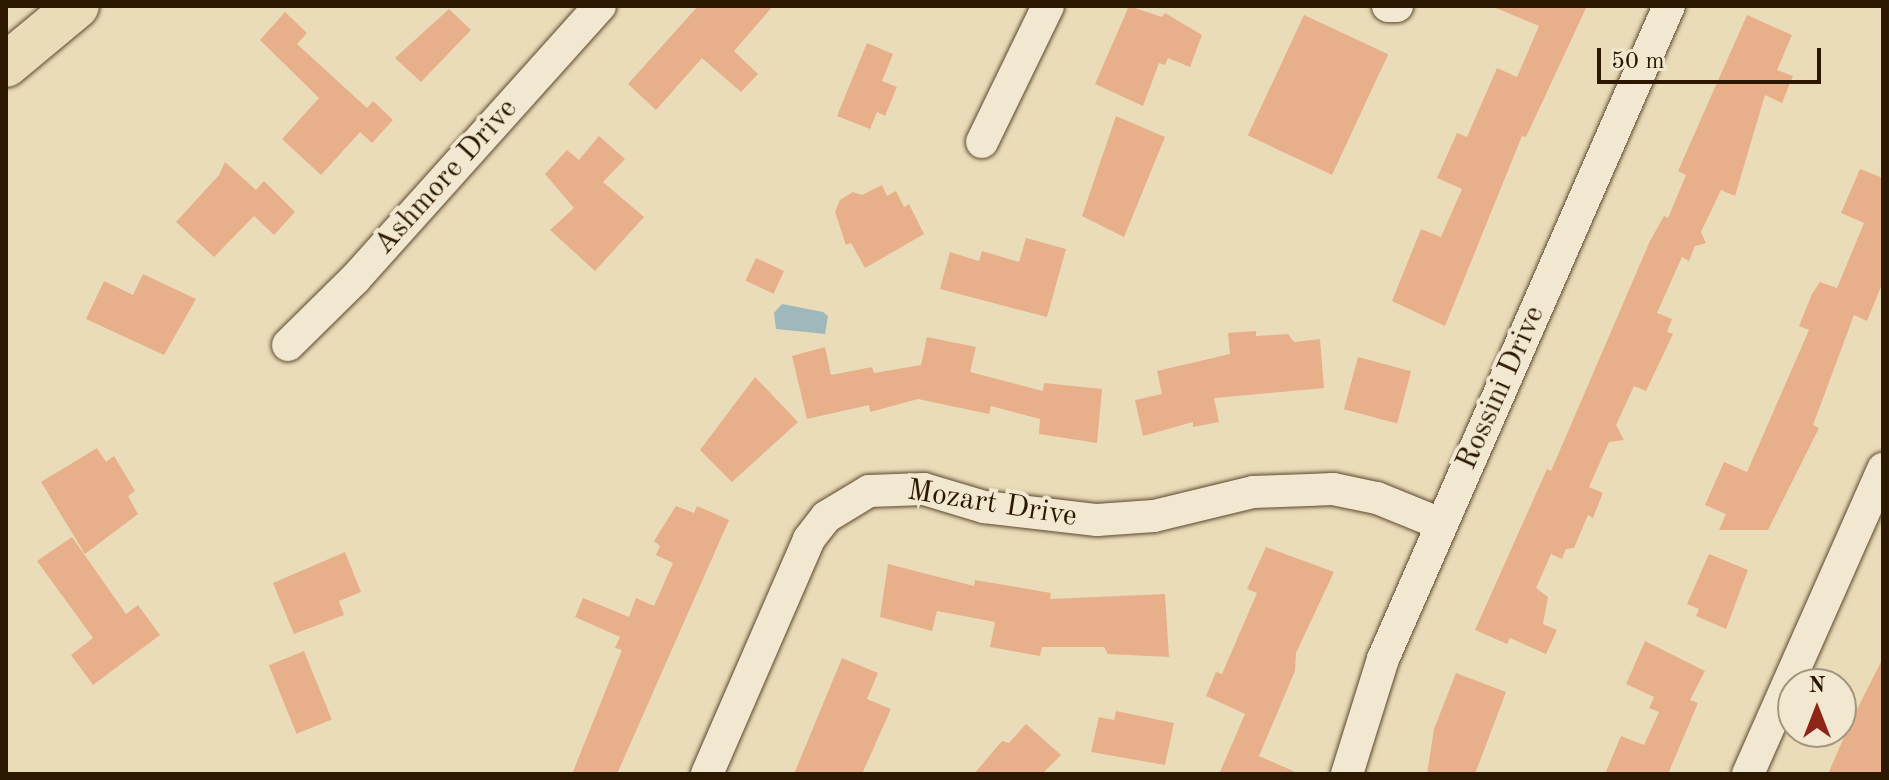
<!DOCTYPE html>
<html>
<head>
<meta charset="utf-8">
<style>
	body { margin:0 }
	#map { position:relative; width:1889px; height:780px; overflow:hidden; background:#ebdcb9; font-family:"Old Standard TT",serif }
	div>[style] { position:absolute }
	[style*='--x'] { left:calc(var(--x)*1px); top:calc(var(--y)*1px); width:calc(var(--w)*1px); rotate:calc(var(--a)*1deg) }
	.water>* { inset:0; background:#9fb8bb }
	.building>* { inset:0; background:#e7b08b; transform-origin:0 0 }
	.roads { filter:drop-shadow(0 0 2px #5c492f) drop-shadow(0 0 2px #5c492f) }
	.minor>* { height:32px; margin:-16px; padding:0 16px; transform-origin:16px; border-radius:16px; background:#f2e8d2 }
	.highway>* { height:44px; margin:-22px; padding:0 22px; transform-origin:22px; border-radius:22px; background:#ebdcb9 }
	span { translate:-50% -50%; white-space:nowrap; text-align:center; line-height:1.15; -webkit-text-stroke:8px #f2e8d2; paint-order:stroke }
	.street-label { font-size:30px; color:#2c1801 }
	.frame { position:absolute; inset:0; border:8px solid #2c1801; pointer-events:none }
	.north { position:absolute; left:1777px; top:668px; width:80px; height:80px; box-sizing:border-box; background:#f2e8d2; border:2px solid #a3957e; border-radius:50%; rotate:0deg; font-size:22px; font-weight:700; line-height:32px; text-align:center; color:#2c1801 }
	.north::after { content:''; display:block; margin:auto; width:28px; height:36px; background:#8f2418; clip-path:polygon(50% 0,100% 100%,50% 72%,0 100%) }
	.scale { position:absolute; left:1597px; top:48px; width:224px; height:36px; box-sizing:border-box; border:4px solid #2c1801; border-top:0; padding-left:10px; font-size:24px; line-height:28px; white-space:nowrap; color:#2c1801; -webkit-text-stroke:6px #f2e8d2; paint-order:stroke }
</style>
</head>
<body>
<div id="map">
	<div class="water">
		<i style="clip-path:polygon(782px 304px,823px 312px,828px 316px,825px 334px,776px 329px,774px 313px)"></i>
	</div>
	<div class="building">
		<i style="clip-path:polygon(698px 6px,773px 6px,734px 51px,758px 74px,741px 92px,702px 58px,656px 110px,628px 84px)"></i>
		<i style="clip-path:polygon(1129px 6px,1162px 17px,1165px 13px,1202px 35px,1190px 67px,1168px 58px,1165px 65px,1159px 63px,1143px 106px,1095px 84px)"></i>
		<i style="clip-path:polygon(1491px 6px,1587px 6px,1526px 137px,1522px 136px,1445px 326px,1392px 301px,1421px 229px,1441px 237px,1462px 189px,1437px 178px,1457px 133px,1467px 137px,1497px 68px,1517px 77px,1539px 26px)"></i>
		<i style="clip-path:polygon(449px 9px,471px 30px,421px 82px,395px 58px)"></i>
		<i style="clip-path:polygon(285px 12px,307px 33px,297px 44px,367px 108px,373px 101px,393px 120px,372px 143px,360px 132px,321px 175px,282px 139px,319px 98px,260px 40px)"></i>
		<i style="left:1304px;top:15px;width:93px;height:133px;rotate:25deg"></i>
		<i style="clip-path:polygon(1747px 15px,1792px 35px,1777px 70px,1793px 76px,1782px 103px,1765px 95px,1735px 196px,1721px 190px,1701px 232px,1706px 243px,1695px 246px,1689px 261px,1682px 257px,1657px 313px,1672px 319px,1667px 332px,1673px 334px,1646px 391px,1634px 386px,1616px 425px,1624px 440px,1609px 442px,1589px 487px,1603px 493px,1593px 518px,1588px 515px,1574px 548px,1566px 549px,1562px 559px,1551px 554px,1536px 588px,1548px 597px,1543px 624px,1557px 630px,1546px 654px,1510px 638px,1507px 644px,1475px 630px,1547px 469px,1551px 471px,1650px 241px,1664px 216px,1668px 218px,1686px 175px,1678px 171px)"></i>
		<i style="clip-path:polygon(867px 43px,893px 54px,882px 81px,897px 87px,885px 116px,877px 112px,870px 129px,837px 116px)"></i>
		<i style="clip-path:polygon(1116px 116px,1165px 137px,1124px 237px,1082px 216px)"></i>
		<i style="clip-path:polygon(599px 136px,625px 159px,603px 182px,644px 217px,595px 271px,550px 230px,574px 208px,545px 174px,567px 150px,579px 160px)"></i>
		<i style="clip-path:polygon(225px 162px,256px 190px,264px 181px,295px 212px,274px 235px,254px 216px,214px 257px,176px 222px,219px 175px)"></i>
		<i style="clip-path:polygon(1860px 169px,1883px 178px,1883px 282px,1867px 321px,1854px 315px,1813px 425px,1819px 428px,1768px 530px,1719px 530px,1726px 514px,1705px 505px,1724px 462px,1747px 472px,1809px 330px,1799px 326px,1812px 294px,1820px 282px,1837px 288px,1864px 223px,1841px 213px)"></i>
		<i style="clip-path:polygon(882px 185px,887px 196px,896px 191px,904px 207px,909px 204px,924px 234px,865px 268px,851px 243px,846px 245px,835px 212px,840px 200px,853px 192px,862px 195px)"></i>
		<i style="clip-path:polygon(1026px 238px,1066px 249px,1047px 317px,940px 289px,950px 252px,979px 261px,982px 251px,1019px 262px)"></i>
		<i style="left:756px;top:258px;width:31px;height:25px;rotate:25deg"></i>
		<i style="clip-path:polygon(143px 274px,196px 299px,164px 355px,86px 319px,104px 281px,133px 295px)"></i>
		<i style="clip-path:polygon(1256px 331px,1256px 336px,1288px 334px,1294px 342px,1320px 339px,1324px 388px,1214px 398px,1219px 422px,1193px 427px,1193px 422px,1143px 436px,1135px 400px,1162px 394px,1157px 371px,1230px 354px,1228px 333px)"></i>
		<i style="clip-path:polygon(927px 337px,976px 347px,970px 372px,1043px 391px,1044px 383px,1102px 389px,1097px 443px,1039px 434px,1040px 419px,991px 406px,989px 414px,918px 399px,870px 412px,869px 405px,807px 419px,792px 356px,825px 347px,831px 375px,872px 367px,874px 373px,921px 365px)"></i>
		<i style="left:1358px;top:357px;width:55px;height:54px;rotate:15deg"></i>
		<i style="clip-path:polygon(755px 377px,798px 422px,732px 482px,700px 450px)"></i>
		<i style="clip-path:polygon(97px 448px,106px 462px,114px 456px,135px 491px,128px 496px,138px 514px,85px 554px,41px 482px)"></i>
		<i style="clip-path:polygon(676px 506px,694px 513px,697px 506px,729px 520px,617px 774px,572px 774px,622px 650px,615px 648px,620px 637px,575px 617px,583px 598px,629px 617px,636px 598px,654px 606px,673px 563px,656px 555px,660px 546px,654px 541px)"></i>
		<i style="clip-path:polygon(72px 537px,126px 614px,138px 605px,160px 635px,93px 685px,71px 655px,93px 638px,37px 561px)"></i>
		<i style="clip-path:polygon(1266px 547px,1334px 572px,1296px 653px,1295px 671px,1259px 756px,1300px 774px,1219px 774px,1245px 714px,1206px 696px,1216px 672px,1222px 674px,1257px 593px,1247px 589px)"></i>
		<i style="clip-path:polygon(345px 552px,361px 592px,339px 601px,344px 615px,294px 634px,273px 583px)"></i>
		<i style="clip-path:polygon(1709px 554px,1748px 570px,1726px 629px,1696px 616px,1699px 609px,1687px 604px)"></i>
		<i style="clip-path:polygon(888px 564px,974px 586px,975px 580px,1051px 593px,1050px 599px,1165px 594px,1169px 657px,1108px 654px,1104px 647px,1042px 647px,1040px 656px,990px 647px,995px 622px,937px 611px,932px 631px,880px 617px)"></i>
		<i style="clip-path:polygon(1645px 641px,1705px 671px,1690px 700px,1698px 703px,1668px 774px,1605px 774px,1621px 736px,1644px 745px,1659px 712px,1649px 708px,1654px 697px,1626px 684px)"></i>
		<i style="left:304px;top:651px;width:74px;height:38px;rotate:68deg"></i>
		<i style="clip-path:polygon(842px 658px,878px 673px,867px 699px,891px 709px,862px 774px,794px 774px)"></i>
		<i style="clip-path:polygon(1883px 658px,1883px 774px,1828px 774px,1851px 721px)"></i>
		<i style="clip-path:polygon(1456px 673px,1506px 692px,1475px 774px,1427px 774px,1434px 729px)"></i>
		<i style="clip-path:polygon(1116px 711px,1174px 723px,1165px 765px,1091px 752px,1099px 717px,1114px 720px)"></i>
		<i style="clip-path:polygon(1026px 724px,1061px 755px,1042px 774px,974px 774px,1002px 741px,1009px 743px)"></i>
	</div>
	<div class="roads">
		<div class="minor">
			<i style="--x:1388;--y:6;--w:9;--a:0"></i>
			<i style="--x:982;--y:142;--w:151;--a:-64.1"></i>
			<i style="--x:288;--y:345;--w:94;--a:-44.6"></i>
			<i style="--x:355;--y:279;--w:367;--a:-48.1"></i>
			<i style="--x:707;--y:774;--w:256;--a:-66.5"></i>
			<i style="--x:809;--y:539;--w:28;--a:-52"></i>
			<i style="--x:826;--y:517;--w:50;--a:-31.2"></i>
			<i style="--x:869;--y:491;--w:55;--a:-2.1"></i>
			<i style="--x:924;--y:489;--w:63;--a:16.7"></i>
			<i style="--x:984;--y:507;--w:114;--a:6.6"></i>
			<i style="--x:1097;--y:520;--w:57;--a:-4"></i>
			<i style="--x:1154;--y:516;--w:102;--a:-13.6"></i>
			<i style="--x:1253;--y:492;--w:80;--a:-2.1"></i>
			<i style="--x:1333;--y:489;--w:45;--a:11.6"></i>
			<i style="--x:1377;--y:498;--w:69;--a:22.1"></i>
			<i style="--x:1347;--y:774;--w:121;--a:-72.6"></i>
			<i style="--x:1383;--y:659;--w:713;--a:-66.35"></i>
			<i style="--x:1748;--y:774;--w:334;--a:-66.1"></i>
		</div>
		<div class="highway">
			<i style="--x:6;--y:65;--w:92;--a:-39.7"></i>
		</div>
	</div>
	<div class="street-label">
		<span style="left:446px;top:177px;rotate:-48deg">Ashmore Drive</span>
		<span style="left:1501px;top:388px;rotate:-66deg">Rossini Drive</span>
		<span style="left:992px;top:504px;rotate:9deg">Mozart Drive</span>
	</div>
	<div class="frame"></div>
	<div class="north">N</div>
	<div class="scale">50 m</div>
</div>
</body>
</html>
